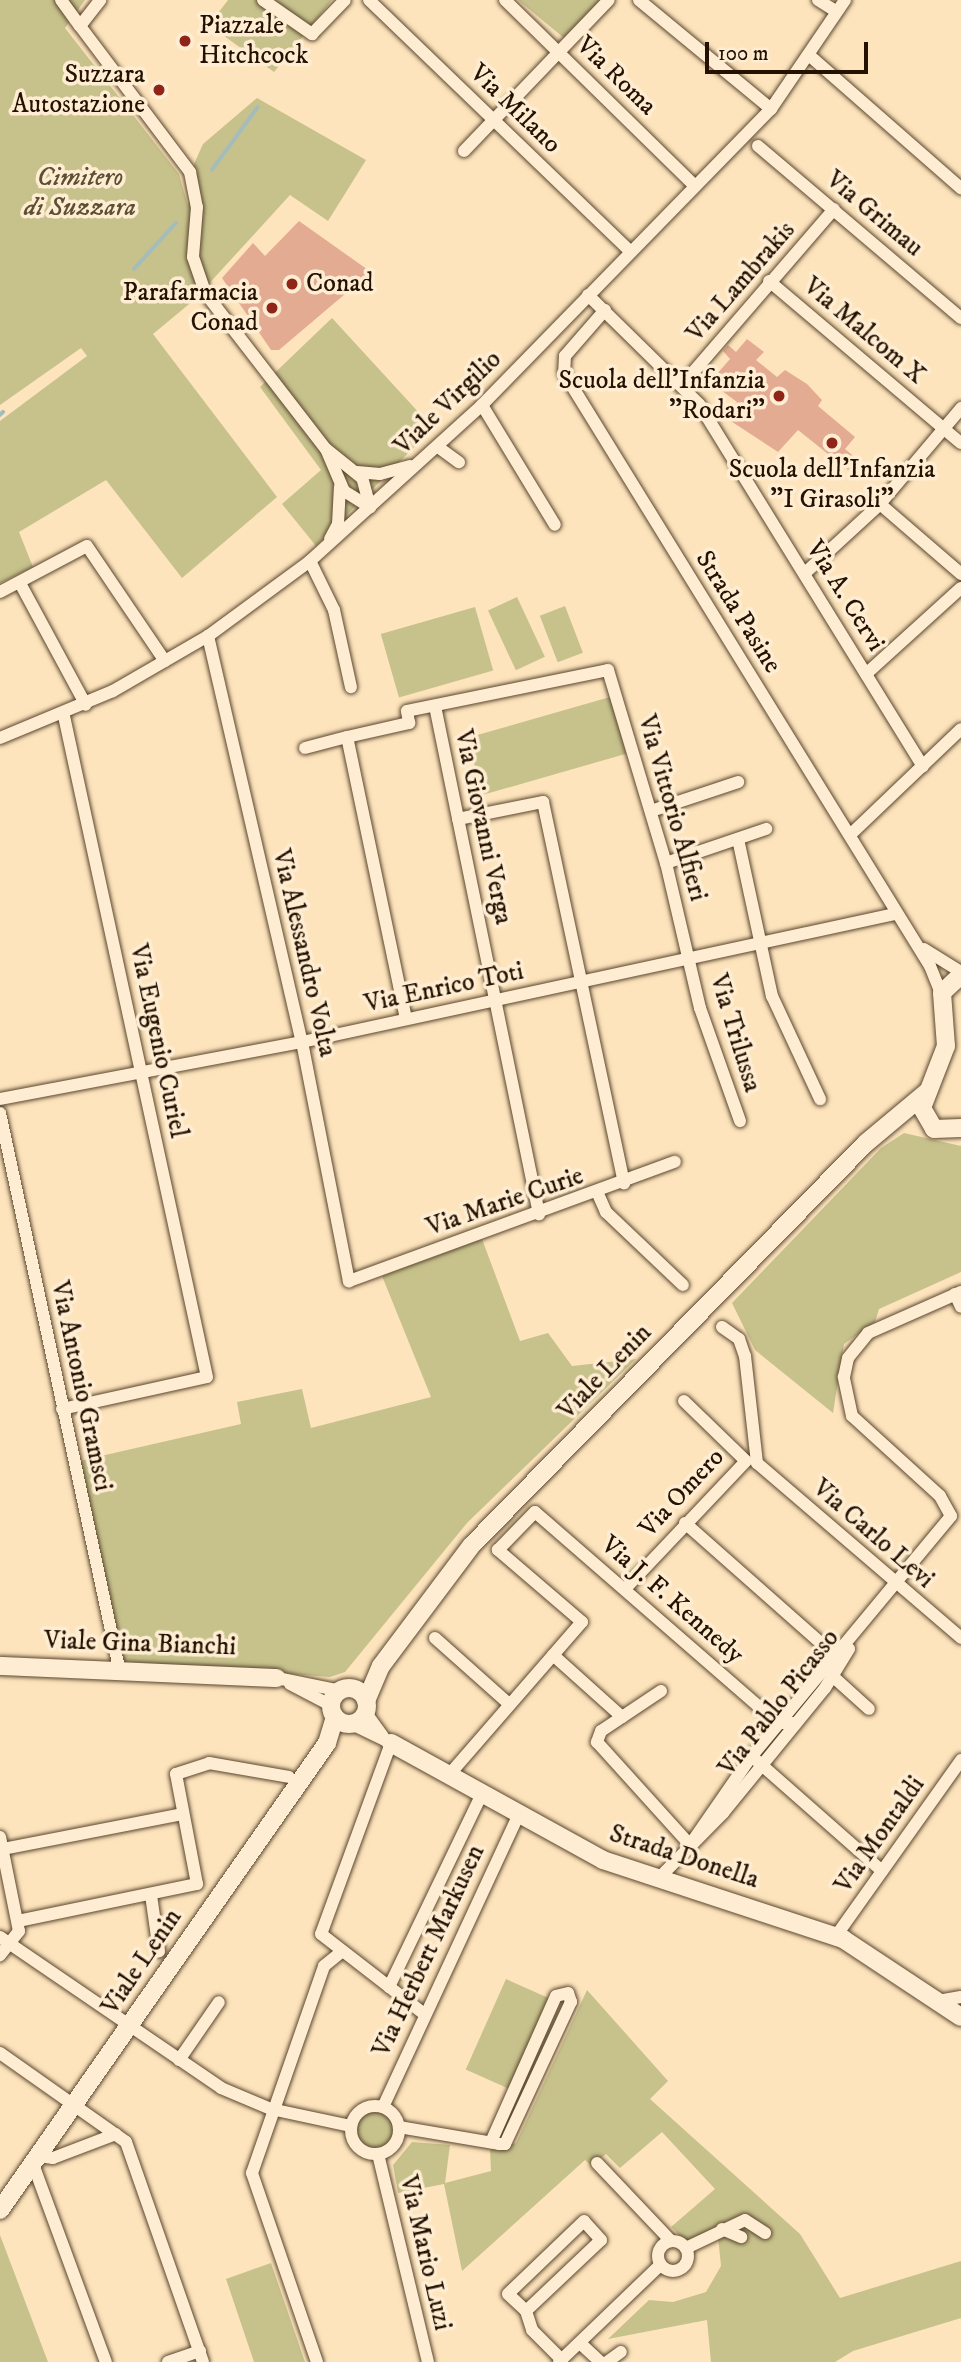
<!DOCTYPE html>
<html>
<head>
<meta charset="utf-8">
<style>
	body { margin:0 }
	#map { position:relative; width:961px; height:2362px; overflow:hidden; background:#fde4bc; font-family:"IM FELL DW Pica",serif }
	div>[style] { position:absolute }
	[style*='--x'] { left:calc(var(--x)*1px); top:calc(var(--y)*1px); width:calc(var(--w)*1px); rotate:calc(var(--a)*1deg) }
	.green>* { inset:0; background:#c7c28c; transform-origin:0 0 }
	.round { border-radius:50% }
	.stream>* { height:3.5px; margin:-1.75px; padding:0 1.75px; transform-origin:1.75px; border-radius:1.75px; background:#a4bcbb }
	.building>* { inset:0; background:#e3ac92 }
	.roads { filter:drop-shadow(0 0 2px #5a462f) drop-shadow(0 0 2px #5a462f) }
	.street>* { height:12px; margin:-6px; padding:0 6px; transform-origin:6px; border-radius:6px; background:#feedd3 }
	.street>.ring { margin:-6px; padding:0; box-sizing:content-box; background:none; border:12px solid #feedd3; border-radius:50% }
	.secondary>* { height:18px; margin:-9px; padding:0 9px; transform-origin:9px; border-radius:9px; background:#feedd3 }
	.secondary>.ring { margin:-9px; padding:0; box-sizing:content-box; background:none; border:18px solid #feedd3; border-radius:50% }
	.dots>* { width:19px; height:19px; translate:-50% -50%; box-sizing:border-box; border:4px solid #feedd3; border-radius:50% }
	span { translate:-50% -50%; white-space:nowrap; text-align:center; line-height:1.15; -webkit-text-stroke:7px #feedd3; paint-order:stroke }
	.poi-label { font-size:26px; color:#241100 }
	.left { translate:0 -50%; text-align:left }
	.right { translate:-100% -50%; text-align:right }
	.street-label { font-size:26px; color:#241100 }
	.park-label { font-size:26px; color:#5d4f31; font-style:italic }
	.scale { position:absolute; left:705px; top:42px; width:163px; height:32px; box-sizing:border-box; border:4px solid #241100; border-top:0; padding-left:9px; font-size:21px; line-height:24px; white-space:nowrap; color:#241100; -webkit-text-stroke:5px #feedd3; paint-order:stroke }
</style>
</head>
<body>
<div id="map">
	<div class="green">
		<i style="clip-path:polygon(0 0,85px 0,65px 28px,179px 174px,188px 206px,194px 164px,203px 144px,257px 98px,366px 160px,328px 221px,290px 195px,194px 300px,153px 334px,277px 497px,182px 578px,106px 480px,19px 532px,33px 567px,0 583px,0 421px,87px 356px,81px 348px,0 405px)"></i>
		<i style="clip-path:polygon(228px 0,332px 0,274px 72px,209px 25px)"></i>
		<i style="clip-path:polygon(518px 0,606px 0,570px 43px)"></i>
		<i style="clip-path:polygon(332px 318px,433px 428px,316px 546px,282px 504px,321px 470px,260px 387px)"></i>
		<i style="left:517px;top:597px;width:66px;height:32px;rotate:65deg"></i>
		<i style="left:565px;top:606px;width:50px;height:27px;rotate:69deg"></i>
		<i style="left:475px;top:607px;width:66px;height:98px;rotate:74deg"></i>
		<i style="left:610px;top:697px;width:59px;height:149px;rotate:74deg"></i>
		<i style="clip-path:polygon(904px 1133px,961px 1146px,961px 1272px,879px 1309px,875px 1322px,844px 1344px,833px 1413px,755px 1350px,732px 1303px,881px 1148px)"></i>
		<i style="clip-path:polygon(482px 1239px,520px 1341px,548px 1333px,572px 1366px,636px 1359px,467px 1523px,345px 1672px,330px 1677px,121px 1661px,79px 1461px,241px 1424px,237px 1402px,302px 1389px,311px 1428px,431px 1397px,382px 1276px)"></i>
		<i style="left:506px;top:1979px;width:49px;height:99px;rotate:24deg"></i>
		<i style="clip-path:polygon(587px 1990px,668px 2081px,650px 2099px,800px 2234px,840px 2298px,961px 2261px,961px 2318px,853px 2351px,835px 2362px,711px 2362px,707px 2320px,608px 2339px,649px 2300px,673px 2302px,706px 2292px,721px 2266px,718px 2237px,694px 2249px,671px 2227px,715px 2189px,662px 2132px,620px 2168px,606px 2154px,592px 2166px,585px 2160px,462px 2271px,444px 2184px,398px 2193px,393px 2165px,412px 2142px,450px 2145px,445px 2183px,491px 2171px,490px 2150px,516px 2143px)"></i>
		<i class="round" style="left:355px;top:2111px;width:40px;height:40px"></i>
		<i style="clip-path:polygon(0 2235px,48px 2362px,0 2362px)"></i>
		<i style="clip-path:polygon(271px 2263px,305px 2362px,254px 2362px,226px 2279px)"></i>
	</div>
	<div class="stream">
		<i style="--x:212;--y:170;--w:77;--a:-54"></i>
		<i style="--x:134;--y:269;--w:62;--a:-47.6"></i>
		<i style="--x:0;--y:415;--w:4;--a:-45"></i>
	</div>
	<div class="building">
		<i style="clip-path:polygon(299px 221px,371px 272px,279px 350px,271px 350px,222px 278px,253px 243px,265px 256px)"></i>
		<i style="clip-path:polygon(747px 339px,764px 352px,756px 360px,777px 377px,785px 370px,807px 384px,822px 400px,818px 406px,855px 437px,845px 449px,858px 460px,848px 470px,798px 430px,778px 452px,723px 416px,737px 402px,710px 382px,730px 359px,723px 351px,728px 345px,736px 352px)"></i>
	</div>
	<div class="roads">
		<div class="street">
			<i style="--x:61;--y:0;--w:32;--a:54"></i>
			<i style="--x:80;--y:26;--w:33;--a:-52"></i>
			<i style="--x:263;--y:0;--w:60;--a:34.8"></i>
			<i style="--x:312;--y:34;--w:47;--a:-45.9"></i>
			<i style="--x:369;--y:0;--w:362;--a:43.9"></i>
			<i style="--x:505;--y:0;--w:266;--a:44.4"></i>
			<i style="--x:639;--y:0;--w:171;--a:39.5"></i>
			<i style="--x:818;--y:0;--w:22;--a:32"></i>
			<i style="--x:80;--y:26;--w:183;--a:53"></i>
			<i style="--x:190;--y:172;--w:36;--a:79"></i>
			<i style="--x:197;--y:207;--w:50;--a:94.6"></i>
			<i style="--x:193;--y:257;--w:39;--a:71"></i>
			<i style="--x:206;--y:294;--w:196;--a:52.3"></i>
			<i style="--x:326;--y:449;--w:46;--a:66.8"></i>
			<i style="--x:344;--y:491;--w:31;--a:32"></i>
			<i style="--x:370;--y:507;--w:30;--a:-105"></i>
			<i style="--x:362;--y:478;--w:46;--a:-141.1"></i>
			<i style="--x:810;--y:56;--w:201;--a:41.2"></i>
			<i style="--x:758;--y:146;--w:266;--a:40.3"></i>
			<i style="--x:464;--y:151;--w:209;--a:-46.2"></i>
			<i style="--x:769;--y:281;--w:251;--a:40.2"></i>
			<i style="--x:588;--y:295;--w:156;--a:44.5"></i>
			<i style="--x:699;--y:404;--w:426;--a:58.3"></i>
			<i style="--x:605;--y:310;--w:61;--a:131"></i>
			<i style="--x:565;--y:356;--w:17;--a:93"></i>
			<i style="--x:564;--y:373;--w:697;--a:58.32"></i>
			<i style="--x:930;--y:966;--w:31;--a:68"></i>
			<i style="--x:683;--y:384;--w:231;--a:-49.2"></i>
			<i style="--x:482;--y:405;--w:140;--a:58.7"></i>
			<i style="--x:438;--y:447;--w:26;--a:36"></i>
			<i style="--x:357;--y:472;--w:23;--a:5"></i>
			<i style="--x:380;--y:474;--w:31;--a:-15"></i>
			<i style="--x:880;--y:504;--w:107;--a:40.8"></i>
			<i style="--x:330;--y:539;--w:17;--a:-62"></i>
			<i style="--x:338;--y:524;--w:37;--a:-87"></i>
			<i style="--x:310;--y:561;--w:55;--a:63.9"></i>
			<i style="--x:334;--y:610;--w:79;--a:77.6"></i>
			<i style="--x:805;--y:573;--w:102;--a:-42.6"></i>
			<i style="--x:880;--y:504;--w:126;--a:-49.8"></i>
			<i style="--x:21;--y:585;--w:136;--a:61.6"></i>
			<i style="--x:0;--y:592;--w:98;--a:-27.9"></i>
			<i style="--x:87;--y:546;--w:139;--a:55.9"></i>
			<i style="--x:208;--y:636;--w:417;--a:77"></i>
			<i style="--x:302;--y:1042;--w:244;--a:78.9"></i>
			<i style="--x:349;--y:1281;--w:347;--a:-20.1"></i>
			<i style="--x:866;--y:674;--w:128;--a:-42.2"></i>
			<i style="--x:435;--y:706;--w:519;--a:78.43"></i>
			<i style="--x:0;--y:738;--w:122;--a:-22.6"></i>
			<i style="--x:113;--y:691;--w:110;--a:-30.1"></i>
			<i style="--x:208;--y:636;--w:127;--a:-36.3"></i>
			<i style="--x:310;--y:561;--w:232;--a:-42.2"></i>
			<i style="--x:482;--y:405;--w:414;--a:-45.7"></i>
			<i style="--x:771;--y:109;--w:132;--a:-55.8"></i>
			<i style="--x:305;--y:748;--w:43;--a:-14.7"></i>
			<i style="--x:651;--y:811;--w:92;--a:-18.4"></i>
			<i style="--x:458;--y:819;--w:87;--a:-11.3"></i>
			<i style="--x:543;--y:802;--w:390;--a:78"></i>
			<i style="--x:850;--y:835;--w:153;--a:-43.7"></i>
			<i style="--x:738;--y:839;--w:161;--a:77.8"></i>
			<i style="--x:772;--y:996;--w:114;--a:65"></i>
			<i style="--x:666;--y:863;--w:106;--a:-18.8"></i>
			<i style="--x:924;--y:949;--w:44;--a:31.9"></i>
			<i style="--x:406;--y:1019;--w:288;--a:-101.8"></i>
			<i style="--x:347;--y:737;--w:64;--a:-12.7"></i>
			<i style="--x:409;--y:723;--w:12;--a:-99"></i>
			<i style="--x:407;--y:711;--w:205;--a:-11.5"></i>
			<i style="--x:608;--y:670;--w:202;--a:73.3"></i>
			<i style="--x:666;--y:863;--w:149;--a:76.8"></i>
			<i style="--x:700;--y:1008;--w:120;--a:70.5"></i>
			<i style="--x:0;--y:1099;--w:307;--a:-10.7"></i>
			<i style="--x:302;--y:1042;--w:607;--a:-12.18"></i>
			<i style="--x:0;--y:1113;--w:568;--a:77.9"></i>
			<i style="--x:598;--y:1194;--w:20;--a:66"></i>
			<i style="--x:606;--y:1212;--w:106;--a:43.5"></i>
			<i style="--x:955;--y:1294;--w:14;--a:65"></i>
			<i style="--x:722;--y:1327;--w:21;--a:35"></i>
			<i style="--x:739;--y:1339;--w:18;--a:71"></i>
			<i style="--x:745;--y:1356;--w:108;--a:83.6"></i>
			<i style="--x:757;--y:1463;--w:269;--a:40.6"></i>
			<i style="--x:684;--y:1401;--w:86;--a:44.1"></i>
			<i style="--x:62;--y:1409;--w:148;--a:-12.4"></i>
			<i style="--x:207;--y:1377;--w:676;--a:-102.21"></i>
			<i style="--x:685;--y:1523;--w:199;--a:41.5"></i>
			<i style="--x:625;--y:1589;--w:176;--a:-46.6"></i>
			<i style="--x:435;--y:1638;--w:99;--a:41.7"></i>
			<i style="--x:553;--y:1655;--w:93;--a:41.9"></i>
			<i style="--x:828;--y:1672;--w:55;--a:42.1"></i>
			<i style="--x:277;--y:1678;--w:65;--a:11.5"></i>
			<i style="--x:290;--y:1684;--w:47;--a:27.6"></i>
			<i style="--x:661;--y:1691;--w:72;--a:146.3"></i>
			<i style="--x:601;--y:1731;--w:12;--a:110"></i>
			<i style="--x:597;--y:1742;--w:139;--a:47.9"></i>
			<i style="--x:366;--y:1713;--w:29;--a:54"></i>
			<i style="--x:352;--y:1724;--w:43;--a:26"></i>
			<i style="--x:391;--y:1743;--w:203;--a:110.1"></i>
			<i style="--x:321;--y:1934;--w:129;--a:37.8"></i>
			<i style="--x:756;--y:1760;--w:168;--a:41.4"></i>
			<i style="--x:448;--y:1776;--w:204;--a:-49"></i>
			<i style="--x:582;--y:1622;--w:111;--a:-139.4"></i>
			<i style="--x:498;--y:1550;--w:53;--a:-45.8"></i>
			<i style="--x:535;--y:1512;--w:322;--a:41"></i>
			<i style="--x:778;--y:1723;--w:18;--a:0"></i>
			<i style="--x:0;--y:1837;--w:96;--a:78.6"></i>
			<i style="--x:19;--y:1931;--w:31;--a:128"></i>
			<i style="--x:690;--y:1845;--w:107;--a:-55.3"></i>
			<i style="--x:751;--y:1757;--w:313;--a:-50.3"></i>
			<i style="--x:951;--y:1516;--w:23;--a:-119"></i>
			<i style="--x:940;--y:1496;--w:119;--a:-137.7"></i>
			<i style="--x:852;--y:1416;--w:40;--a:-102"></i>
			<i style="--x:844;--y:1377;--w:19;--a:-78"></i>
			<i style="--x:848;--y:1358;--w:32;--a:-51"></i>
			<i style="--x:868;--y:1333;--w:102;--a:-23.8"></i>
			<i style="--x:3;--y:1849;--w:183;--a:-11"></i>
			<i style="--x:658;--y:1879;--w:93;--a:-45.4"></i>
			<i style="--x:723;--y:1813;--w:161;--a:-50.8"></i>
			<i style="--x:825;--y:1688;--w:46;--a:-58.4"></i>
			<i style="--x:151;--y:1895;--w:57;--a:81.9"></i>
			<i style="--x:18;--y:1921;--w:183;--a:-11.7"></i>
			<i style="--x:197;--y:1884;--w:112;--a:-100.8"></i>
			<i style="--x:176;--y:1774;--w:35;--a:-18"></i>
			<i style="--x:209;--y:1763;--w:81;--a:9.9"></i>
			<i style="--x:836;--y:1936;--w:216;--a:-54.6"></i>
			<i style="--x:0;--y:1937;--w:268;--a:34.3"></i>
			<i style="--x:221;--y:2088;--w:54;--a:22.8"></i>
			<i style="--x:271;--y:2109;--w:82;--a:12"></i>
			<i style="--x:389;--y:1987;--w:214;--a:-64.3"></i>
			<i style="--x:938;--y:2001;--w:23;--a:-10"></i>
			<i style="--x:0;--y:2053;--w:154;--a:35.2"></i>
			<i style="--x:126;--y:2142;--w:233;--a:70.7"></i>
			<i style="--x:179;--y:2060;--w:70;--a:-55.4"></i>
			<i class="ring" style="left:351px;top:2106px;width:36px;height:36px"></i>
			<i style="--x:383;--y:2107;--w:321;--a:-65.1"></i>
			<i style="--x:399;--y:2127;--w:101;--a:9.6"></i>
			<i style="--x:499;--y:2144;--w:6;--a:0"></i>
			<i style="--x:505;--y:2144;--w:157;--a:-65.1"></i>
			<i style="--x:571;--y:2002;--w:9;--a:-108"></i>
			<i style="--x:568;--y:1993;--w:12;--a:166"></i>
			<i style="--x:556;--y:1996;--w:160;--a:114"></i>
			<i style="--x:378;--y:2154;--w:214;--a:76.5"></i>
			<i style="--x:39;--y:2156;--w:14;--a:8"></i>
			<i style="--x:53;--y:2158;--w:67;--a:-20.9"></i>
			<i style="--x:597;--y:2163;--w:106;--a:46.5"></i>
			<i style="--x:33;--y:2164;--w:211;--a:69.8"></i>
			<i style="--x:722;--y:2229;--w:21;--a:23"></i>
			<i class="ring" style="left:658px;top:2241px;width:18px;height:18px"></i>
			<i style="--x:686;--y:2248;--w:65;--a:-25.4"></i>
			<i style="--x:745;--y:2220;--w:24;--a:33"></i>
			<i style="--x:526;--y:2311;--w:103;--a:-43.4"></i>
			<i style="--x:601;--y:2240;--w:25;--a:-132"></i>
			<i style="--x:584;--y:2221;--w:105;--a:136.2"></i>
			<i style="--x:508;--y:2294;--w:25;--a:43"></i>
			<i style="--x:526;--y:2311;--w:20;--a:72"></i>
			<i style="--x:532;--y:2330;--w:42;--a:45"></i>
			<i style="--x:581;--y:2344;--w:26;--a:43"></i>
			<i style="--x:168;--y:2362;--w:34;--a:-19"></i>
			<i style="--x:317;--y:2362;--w:200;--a:-109"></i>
			<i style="--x:252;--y:2173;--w:219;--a:-70.8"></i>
			<i style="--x:324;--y:1966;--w:22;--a:-39"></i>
			<i style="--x:559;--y:2362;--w:140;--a:-43.8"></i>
			<i style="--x:607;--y:2362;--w:17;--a:-36"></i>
		</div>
		<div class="secondary">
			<i style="--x:961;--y:975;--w:26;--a:137"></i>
			<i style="--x:942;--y:993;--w:53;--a:85.7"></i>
			<i style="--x:946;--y:1046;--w:66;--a:111.2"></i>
			<i style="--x:922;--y:1108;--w:24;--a:60"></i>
			<i style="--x:934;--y:1129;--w:27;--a:-2"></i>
			<i style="--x:0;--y:1666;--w:277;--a:2.5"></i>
			<i class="ring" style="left:331px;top:1688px;width:18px;height:18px"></i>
			<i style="--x:366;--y:1701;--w:38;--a:-67"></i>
			<i style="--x:381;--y:1666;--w:151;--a:-53.1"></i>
			<i style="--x:472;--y:1545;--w:563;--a:-45.58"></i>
			<i style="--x:866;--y:1143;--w:80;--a:-39.9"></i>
			<i style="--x:391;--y:1743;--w:242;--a:28.9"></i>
			<i style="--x:603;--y:1860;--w:253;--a:18.2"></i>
			<i style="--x:843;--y:1939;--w:141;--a:33.5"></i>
			<i style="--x:0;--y:2210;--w:570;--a:-55"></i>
			<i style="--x:327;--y:1743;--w:27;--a:-73"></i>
		</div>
	</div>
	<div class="dots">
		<i style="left:185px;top:41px;background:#8f2418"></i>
		<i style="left:159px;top:90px;background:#8f2418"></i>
		<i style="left:292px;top:284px;background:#8f2418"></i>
		<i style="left:272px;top:308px;background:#8f2418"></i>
		<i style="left:779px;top:396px;background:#8f2418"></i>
		<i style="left:832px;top:443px;background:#8f2418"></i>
	</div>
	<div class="poi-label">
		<span class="left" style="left:199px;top:41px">Piazzale<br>Hitchcock</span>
		<span class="right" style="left:145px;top:90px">Suzzara<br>Autostazione</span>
		<span class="left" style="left:306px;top:284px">Conad</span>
		<span class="right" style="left:258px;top:308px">Parafarmacia<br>Conad</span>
		<span class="right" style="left:765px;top:396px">Scuola dell'Infanzia<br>"Rodari"</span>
		<span style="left:832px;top:485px">Scuola dell'Infanzia<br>"I Girasoli"</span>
	</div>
	<div class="street-label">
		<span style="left:616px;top:76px;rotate:44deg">Via Roma</span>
		<span style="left:515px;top:109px;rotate:44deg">Via Milano</span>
		<span style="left:874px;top:214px;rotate:40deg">Via Grimau</span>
		<span style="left:741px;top:282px;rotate:-49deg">Via Lambrakis</span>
		<span style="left:864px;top:331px;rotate:40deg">Via Malcom X</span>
		<span style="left:448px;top:403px;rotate:-44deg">Viale Virgilio</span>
		<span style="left:845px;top:596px;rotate:58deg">Via A. Cervi</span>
		<span style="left:738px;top:612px;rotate:58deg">Strada Pasine</span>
		<span style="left:672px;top:808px;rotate:74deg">Via Vittorio Alfieri</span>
		<span style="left:483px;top:827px;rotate:78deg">Via Giovanni Verga</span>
		<span style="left:304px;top:953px;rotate:77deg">Via Alessandro Volta</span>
		<span style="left:444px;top:988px;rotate:-12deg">Via Enrico Toti</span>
		<span style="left:735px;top:1033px;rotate:73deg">Via Trilussa</span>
		<span style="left:158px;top:1041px;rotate:78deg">Via Eugenio Curiel</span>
		<span style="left:505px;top:1202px;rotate:-19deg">Via Marie Curie</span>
		<span style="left:605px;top:1372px;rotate:-46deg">Viale Lenin</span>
		<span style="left:81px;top:1386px;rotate:78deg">Via Antonio Gramsci</span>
		<span style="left:682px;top:1493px;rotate:-47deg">Via Omero</span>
		<span style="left:873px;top:1534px;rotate:41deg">Via Carlo Levi</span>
		<span style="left:672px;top:1600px;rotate:41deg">Via J. F. Kennedy</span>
		<span style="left:140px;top:1644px;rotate:2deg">Viale Gina Bianchi</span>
		<span style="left:779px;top:1703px;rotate:-52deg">Via Pablo Picasso</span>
		<span style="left:880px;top:1835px;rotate:-55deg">Via Montaldi</span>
		<span style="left:684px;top:1857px;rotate:18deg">Strada Donella</span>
		<span style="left:429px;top:1951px;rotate:-65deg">Via Herbert Markusen</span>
		<span style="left:142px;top:1962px;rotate:-56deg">Viale Lenin</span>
		<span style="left:425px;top:2253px;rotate:77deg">Via Mario Luzi</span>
	</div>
	<div class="park-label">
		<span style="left:80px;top:193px">Cimitero<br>di Suzzara</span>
	</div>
	<div class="scale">100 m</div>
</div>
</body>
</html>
